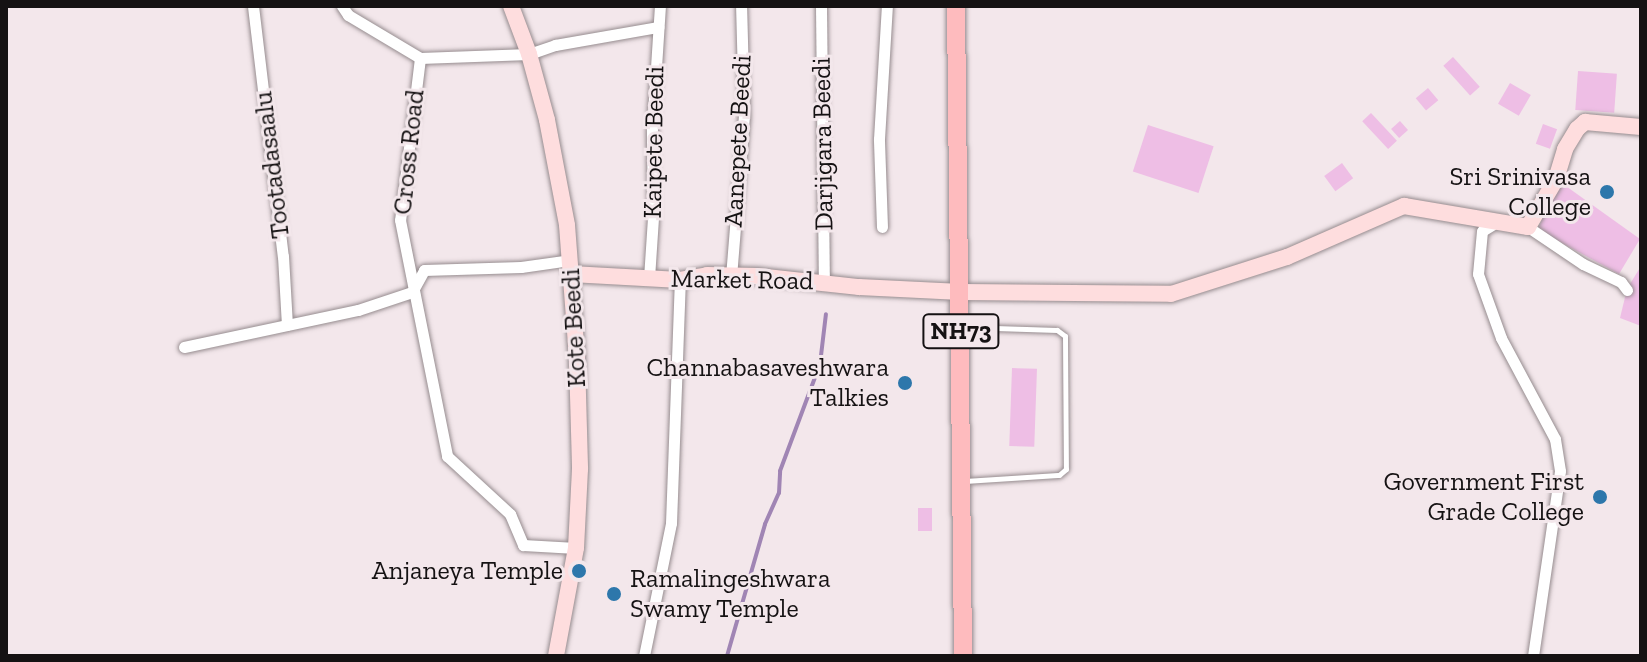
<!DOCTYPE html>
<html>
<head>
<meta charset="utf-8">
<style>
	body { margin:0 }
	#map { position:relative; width:1647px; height:662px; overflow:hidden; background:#f3e7eb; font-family:"Zilla Slab",serif }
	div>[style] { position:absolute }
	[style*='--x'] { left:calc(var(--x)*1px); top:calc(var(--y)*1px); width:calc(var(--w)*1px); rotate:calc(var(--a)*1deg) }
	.stream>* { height:4px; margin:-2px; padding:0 2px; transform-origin:2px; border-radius:2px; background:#a085b4 }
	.building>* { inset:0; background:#eebee5; transform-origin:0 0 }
	.roads { filter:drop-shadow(0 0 2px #968c8f) drop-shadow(0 0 2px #968c8f) }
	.lane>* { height:5px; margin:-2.5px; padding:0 2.5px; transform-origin:2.5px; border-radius:2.5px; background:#fff }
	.street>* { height:11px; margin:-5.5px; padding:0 5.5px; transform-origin:5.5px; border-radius:5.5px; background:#fff }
	.secondary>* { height:16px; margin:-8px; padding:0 8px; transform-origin:8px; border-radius:8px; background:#feddde }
	.primary>* { height:18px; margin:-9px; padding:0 9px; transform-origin:9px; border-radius:9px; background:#febbbe }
	.dots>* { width:22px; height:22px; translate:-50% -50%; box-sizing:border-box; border:4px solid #f3e7eb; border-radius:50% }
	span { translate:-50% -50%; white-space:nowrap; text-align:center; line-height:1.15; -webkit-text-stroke:6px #f3e7eb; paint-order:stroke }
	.shield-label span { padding:2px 6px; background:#f3e7eb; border:2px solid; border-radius:6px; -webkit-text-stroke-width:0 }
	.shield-label { font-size:24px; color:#151213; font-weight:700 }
	.street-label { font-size:26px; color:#151213 }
	.poi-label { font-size:26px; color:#151213 }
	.right { translate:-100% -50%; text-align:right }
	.left { translate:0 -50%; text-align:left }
	.frame { position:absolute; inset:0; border:8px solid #151213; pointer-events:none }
</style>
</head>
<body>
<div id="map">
	<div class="stream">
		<i style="--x:727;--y:656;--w:137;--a:-73.9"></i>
		<i style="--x:765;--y:524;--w:34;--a:-66"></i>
		<i style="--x:779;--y:493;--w:22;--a:-87"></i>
		<i style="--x:780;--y:471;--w:114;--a:-69.5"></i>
		<i style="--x:820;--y:364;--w:50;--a:-83.2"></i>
	</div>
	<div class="building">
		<i style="left:1453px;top:57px;width:40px;height:13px;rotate:48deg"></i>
		<i style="left:1578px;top:71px;width:39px;height:39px;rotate:4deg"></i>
		<i style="left:1510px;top:83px;width:24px;height:24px;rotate:30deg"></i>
		<i style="left:1428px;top:88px;width:16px;height:16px;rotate:50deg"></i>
		<i style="left:1371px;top:113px;width:38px;height:12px;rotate:47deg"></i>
		<i style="left:1400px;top:121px;width:12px;height:12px;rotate:48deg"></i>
		<i style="left:1543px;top:124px;width:15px;height:21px;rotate:20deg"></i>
		<i style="left:1148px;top:125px;width:69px;height:49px;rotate:18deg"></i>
		<i style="left:1342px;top:163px;width:19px;height:22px;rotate:54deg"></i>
		<i style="clip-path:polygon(1556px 179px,1640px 239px,1619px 274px,1538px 230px)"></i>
		<i style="clip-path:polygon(1641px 266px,1641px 326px,1620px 318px,1627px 289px)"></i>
		<i style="left:1012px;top:368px;width:25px;height:78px;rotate:2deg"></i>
		<i style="left:918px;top:508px;width:14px;height:23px"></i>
	</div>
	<div class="roads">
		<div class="lane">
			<i style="--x:964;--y:327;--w:93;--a:1.8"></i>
			<i style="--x:1057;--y:330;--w:10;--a:37"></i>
			<i style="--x:1065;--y:336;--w:133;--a:89.6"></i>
			<i style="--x:1066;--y:469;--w:9;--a:139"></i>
			<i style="--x:1059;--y:475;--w:92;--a:176.3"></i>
		</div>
		<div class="street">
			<i style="--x:253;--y:6;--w:252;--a:83.2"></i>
			<i style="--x:283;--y:256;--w:69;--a:86.7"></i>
			<i style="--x:342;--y:6;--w:11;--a:56"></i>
			<i style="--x:348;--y:15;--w:84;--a:30.8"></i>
			<i style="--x:420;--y:58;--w:109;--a:-2.1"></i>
			<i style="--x:529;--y:54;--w:28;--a:-19"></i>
			<i style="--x:555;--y:45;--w:105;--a:-9.9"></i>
			<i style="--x:821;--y:6;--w:276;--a:89.4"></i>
			<i style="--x:420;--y:58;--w:163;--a:97"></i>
			<i style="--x:400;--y:220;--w:241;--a:78.7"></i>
			<i style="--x:447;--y:456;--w:86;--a:42.6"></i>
			<i style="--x:510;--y:514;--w:34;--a:67"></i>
			<i style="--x:523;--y:545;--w:53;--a:3.2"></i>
			<i style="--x:1495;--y:223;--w:15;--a:148"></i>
			<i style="--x:1482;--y:231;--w:43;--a:95.3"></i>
			<i style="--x:1478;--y:274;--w:68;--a:70.2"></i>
			<i style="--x:1501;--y:338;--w:115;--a:61.9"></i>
			<i style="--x:1555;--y:439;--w:32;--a:81"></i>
			<i style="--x:1560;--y:471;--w:187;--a:98.3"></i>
			<i style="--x:882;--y:227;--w:88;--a:-92"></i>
			<i style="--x:879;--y:139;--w:133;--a:-86.6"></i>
			<i style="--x:1528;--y:227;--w:66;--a:33.9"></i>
			<i style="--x:1583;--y:264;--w:42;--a:25.3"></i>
			<i style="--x:1621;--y:282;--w:10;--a:53"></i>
			<i style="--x:731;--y:277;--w:161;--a:-85.4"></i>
			<i style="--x:744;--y:117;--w:111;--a:-91.5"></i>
			<i style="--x:649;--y:278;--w:61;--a:-86.2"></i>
			<i style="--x:653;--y:217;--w:88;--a:-90.7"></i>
			<i style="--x:652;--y:129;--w:123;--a:-86.3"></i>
			<i style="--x:184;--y:347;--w:178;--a:-12"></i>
			<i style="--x:358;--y:310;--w:57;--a:-18.4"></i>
			<i style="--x:412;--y:292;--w:25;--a:-61"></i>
			<i style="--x:424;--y:270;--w:97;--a:-1.8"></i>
			<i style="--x:521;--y:267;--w:49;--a:-8.1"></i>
			<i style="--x:644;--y:656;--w:136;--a:-78.5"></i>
			<i style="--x:671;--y:523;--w:243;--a:-87.9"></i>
		</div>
		<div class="secondary">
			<i style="--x:511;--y:6;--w:51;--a:69.4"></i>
			<i style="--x:529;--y:54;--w:68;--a:74.7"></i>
			<i style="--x:547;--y:120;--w:107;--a:79.2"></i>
			<i style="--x:567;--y:225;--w:134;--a:85.7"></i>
			<i style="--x:577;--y:359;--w:110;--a:88.4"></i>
			<i style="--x:580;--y:469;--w:79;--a:92.9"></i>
			<i style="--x:576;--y:548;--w:110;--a:100.5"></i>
			<i style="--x:571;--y:274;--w:109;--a:3.2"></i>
			<i style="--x:680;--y:280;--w:27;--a:-10"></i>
			<i style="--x:707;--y:275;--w:50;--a:1.1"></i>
			<i style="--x:757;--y:276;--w:103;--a:6.2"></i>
			<i style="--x:859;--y:287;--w:102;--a:2.8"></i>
			<i style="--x:961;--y:292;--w:210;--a:0.5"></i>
			<i style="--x:1171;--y:294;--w:122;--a:-17.7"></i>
			<i style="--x:1287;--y:257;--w:128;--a:-23.6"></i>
			<i style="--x:1404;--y:206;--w:126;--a:9.6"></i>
			<i style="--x:1528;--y:227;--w:56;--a:-59.7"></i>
			<i style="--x:1556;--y:179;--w:31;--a:-73"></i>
			<i style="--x:1565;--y:149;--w:23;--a:-59"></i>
			<i style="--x:1577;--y:129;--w:11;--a:-41"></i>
			<i style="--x:1585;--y:122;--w:56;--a:5.1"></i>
		</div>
		<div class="primary">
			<i style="--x:956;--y:6;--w:650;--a:89.38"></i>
		</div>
	</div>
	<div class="dots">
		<i style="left:1607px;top:192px;background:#2d77ab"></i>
		<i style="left:905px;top:383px;background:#2d77ab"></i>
		<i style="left:1600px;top:497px;background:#2d77ab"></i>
		<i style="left:579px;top:571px;background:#2d77ab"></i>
		<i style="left:614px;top:594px;background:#2d77ab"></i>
	</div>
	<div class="shield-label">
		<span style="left:961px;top:331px">NH73</span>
	</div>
	<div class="street-label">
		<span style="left:738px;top:141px;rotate:-87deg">Aanepete Beedi</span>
		<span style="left:654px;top:142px;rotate:-89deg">Kaipete Beedi</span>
		<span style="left:823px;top:144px;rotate:-91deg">Darjigara Beedi</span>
		<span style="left:409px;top:152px;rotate:-84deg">Cross Road</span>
		<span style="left:272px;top:165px;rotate:-97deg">Tootadasaalu</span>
		<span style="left:742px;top:280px;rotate:1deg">Market Road</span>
		<span style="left:574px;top:328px;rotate:-93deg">Kote Beedi</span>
	</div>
	<div class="poi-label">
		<span class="right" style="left:1591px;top:192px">Sri Srinivasa<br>College</span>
		<span class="right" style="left:889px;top:383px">Channabasaveshwara<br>Talkies</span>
		<span class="right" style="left:1584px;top:497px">Government First<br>Grade College</span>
		<span class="right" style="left:563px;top:571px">Anjaneya Temple</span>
		<span class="left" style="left:630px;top:594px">Ramalingeshwara<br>Swamy Temple</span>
	</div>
	<div class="frame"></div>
</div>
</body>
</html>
